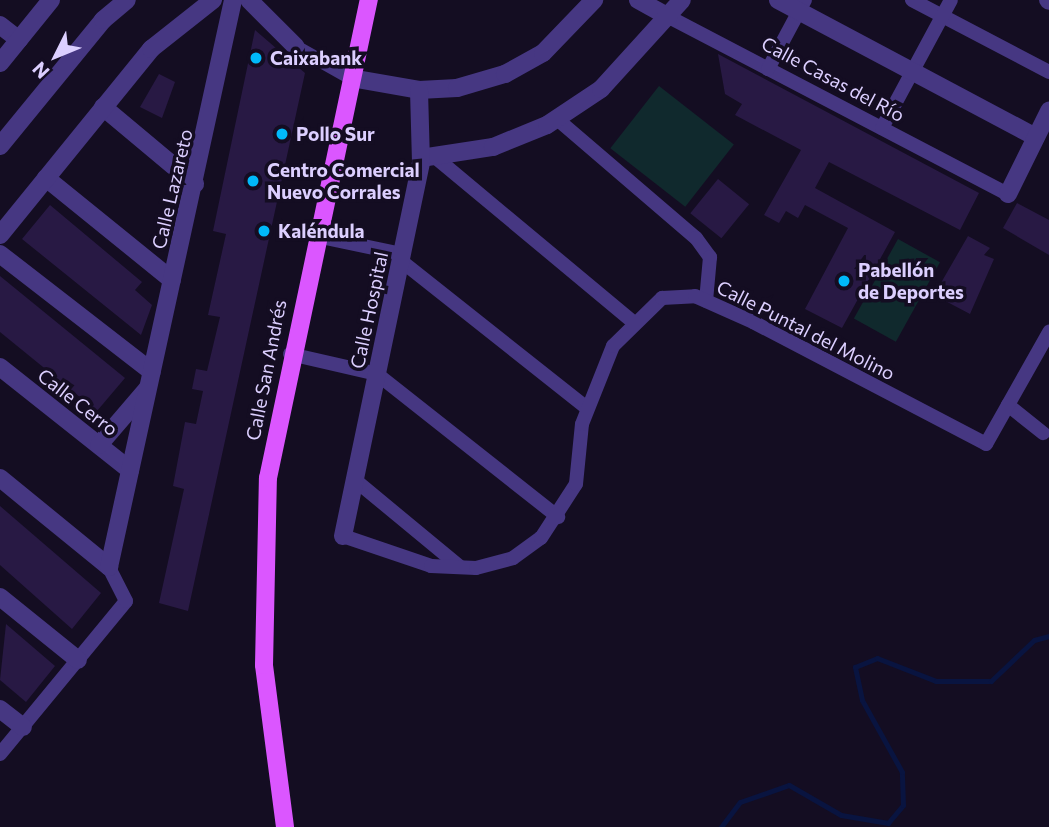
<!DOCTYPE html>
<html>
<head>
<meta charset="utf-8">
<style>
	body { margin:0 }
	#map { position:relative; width:1049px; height:827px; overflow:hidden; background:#140d22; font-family:Commissioner,sans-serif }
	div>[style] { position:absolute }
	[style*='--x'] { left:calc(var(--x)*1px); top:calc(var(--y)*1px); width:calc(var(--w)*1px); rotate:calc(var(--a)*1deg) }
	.green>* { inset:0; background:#10292d; transform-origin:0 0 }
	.stream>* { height:5px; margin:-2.5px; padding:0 2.5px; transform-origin:2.5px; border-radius:2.5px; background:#091440 }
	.building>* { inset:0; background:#281944; transform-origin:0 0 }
	.pedestrian>* { height:14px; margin:-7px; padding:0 7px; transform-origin:7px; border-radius:7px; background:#463782 }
	.minor>* { height:18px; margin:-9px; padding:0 9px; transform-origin:9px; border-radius:9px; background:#463782 }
	.tertiary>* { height:18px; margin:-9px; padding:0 9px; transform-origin:9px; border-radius:9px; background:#463782 }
	.primary>* { height:18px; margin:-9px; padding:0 9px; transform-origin:9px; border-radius:9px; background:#db56ff }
	.dots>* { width:19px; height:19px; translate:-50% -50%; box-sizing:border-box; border:4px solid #140d22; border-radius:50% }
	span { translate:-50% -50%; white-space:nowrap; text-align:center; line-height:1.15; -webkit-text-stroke:7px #140d22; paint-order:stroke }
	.poi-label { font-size:19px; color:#dccfff; font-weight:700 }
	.left { translate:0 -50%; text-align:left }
	.street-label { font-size:19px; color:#dccfff }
	.north { position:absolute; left:21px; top:21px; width:70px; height:70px; -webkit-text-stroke:5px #140d22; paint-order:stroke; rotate:227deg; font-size:19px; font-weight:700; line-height:28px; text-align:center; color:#dccfff }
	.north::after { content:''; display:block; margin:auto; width:24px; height:32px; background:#dccfff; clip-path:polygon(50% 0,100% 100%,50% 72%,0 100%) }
</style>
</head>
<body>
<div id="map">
	<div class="green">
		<i style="left:659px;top:86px;width:95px;height:79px;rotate:38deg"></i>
		<i style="left:898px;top:239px;width:48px;height:91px;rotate:29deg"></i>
	</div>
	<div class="stream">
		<i style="--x:721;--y:827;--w:31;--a:-53"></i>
		<i style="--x:740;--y:802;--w:52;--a:-19.1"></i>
		<i style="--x:789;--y:785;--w:60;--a:30"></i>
		<i style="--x:841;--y:815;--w:48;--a:9.7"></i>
		<i style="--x:888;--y:823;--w:23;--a:-50"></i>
		<i style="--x:903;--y:805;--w:33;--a:-92"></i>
		<i style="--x:902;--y:772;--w:82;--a:-119.1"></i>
		<i style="--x:862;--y:700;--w:34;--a:-102"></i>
		<i style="--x:855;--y:667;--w:24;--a:-22"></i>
		<i style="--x:877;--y:658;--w:63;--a:21.3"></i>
		<i style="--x:936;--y:681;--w:55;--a:0"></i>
		<i style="--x:991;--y:681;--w:59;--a:-43.6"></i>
		<i style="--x:1034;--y:640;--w:16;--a:-15"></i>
	</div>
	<div class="building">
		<i style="clip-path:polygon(255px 30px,305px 73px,188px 611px,159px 603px,184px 489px,173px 486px,185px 422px,196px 424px,203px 391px,192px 389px,196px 369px,207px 371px,220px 317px,208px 315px,226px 234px,213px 231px)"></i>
		<i style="clip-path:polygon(718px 54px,979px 193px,960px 230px,829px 162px,815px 188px,895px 232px,842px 328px,805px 309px,848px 228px,805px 205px,798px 218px,786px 211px,779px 223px,764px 215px,801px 150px,735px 115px,742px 104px,725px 94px)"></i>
		<i style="clip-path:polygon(159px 74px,175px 82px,162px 118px,140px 107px)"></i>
		<i style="left:718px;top:179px;width:40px;height:44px;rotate:39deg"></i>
		<i style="clip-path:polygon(1017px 203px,1049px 220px,1049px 255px,1003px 228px)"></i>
		<i style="clip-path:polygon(50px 205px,142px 282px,135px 290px,152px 305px,141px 335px,22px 239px)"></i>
		<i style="clip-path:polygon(968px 236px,990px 248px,984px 255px,994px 259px,970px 314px,934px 295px)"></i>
		<i style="clip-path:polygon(0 276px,125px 378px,97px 411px,0 332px)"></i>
		<i style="clip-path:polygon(0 506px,101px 593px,72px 629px,0 565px)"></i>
		<i style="clip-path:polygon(6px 624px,55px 666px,26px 702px,0 680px)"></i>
	</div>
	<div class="pedestrian">
		<i style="--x:912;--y:0;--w:155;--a:27.7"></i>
		<i style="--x:669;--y:17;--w:382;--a:27.6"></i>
		<i style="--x:296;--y:47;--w:63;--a:29.4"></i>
		<i style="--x:768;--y:69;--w:78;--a:-61.8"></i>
		<i style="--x:557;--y:119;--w:183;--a:40.6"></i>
		<i style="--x:696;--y:238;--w:24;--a:54"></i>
		<i style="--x:710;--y:257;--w:44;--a:95.2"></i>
		<i style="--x:882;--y:128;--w:145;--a:-61.7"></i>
		<i style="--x:435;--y:157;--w:258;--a:39.8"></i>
		<i style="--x:316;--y:236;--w:88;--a:11.8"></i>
		<i style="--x:400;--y:260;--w:238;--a:38.4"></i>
		<i style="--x:290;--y:354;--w:89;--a:12.9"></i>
		<i style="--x:377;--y:374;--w:231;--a:38.3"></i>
		<i style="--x:1008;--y:405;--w:45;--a:38.7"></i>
		<i style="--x:355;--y:480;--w:136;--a:39.6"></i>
		<i style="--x:343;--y:536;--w:93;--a:18.8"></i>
		<i style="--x:431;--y:566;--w:45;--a:2.5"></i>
		<i style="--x:476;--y:568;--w:38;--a:-15"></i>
		<i style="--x:513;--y:558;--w:34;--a:-36"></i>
		<i style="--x:541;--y:538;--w:64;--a:-57.1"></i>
		<i style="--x:576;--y:484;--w:60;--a:-84.3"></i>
		<i style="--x:582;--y:424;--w:84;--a:-68.3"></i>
		<i style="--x:613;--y:346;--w:69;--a:-44.4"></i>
		<i style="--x:662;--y:298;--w:33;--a:-3"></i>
		<i style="--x:695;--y:296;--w:64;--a:24.1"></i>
		<i style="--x:753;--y:322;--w:263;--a:27.6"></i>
		<i style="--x:986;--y:444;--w:129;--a:-60.6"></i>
		<i style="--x:0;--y:754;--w:198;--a:-50.5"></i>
		<i style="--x:126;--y:601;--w:38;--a:-117"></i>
	</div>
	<div class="minor">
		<i style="--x:249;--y:0;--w:66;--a:45"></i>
		<i style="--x:638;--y:0;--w:35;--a:29"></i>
		<i style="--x:778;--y:0;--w:292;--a:28"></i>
		<i style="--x:1048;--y:0;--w:1;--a:45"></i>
		<i style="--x:0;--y:25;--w:24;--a:38"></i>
		<i style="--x:0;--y:63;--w:81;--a:-51"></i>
		<i style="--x:351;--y:78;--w:69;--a:10"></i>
		<i style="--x:419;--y:90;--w:38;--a:-3"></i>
		<i style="--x:457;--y:88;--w:50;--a:-16.3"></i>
		<i style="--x:505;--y:74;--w:43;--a:-28.9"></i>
		<i style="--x:543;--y:53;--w:74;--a:-46.1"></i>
		<i style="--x:103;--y:107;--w:120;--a:39.9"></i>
		<i style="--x:421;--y:158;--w:73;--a:-8.7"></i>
		<i style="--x:493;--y:147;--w:58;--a:-22.2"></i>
		<i style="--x:547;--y:125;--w:65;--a:-33.7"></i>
		<i style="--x:601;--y:89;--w:120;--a:-47.7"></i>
		<i style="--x:46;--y:178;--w:162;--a:39"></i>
		<i style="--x:1008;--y:194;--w:93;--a:-63.7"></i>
		<i style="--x:0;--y:235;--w:240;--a:-50.9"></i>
		<i style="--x:151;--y:49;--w:79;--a:-38.3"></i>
		<i style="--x:0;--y:254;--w:192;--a:37.8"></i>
		<i style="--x:0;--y:367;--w:166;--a:38.4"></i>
		<i style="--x:99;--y:445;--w:74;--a:-49.4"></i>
		<i style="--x:0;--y:478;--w:141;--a:39.2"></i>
		<i style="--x:109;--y:567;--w:580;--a:-77.66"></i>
		<i style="--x:343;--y:536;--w:382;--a:-78.2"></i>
		<i style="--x:421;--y:162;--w:72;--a:-91.6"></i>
		<i style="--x:0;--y:597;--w:100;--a:38.9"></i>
		<i style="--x:0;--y:709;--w:29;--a:38"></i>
	</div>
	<div class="tertiary">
		<i style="--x:0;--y:146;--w:163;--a:-50.7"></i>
		<i style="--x:103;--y:20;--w:31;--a:-40"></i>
	</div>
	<div class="primary">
		<i style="--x:285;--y:827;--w:163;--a:-97.4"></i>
		<i style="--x:264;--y:665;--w:187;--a:-88.8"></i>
		<i style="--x:268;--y:478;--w:489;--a:-78.1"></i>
	</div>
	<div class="dots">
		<i style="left:256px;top:58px;background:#00b9fa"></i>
		<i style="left:282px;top:134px;background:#00b9fa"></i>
		<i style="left:253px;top:181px;background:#00b9fa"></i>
		<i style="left:264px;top:231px;background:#00b9fa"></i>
		<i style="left:844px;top:281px;background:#00b9fa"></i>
	</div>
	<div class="poi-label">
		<span class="left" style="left:270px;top:58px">Caixabank</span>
		<span class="left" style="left:296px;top:134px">Pollo Sur</span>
		<span class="left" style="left:267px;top:181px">Centro Comercial<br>Nuevo Corrales</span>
		<span class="left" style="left:278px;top:231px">Kaléndula</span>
		<span class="left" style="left:858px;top:281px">Pabellón<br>de Deportes</span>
	</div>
	<div class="street-label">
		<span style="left:833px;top:79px;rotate:28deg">Calle Casas del Río</span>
		<span style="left:172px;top:189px;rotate:-77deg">Calle Lazareto</span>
		<span style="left:369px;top:310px;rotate:-78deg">Calle Hospital</span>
		<span style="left:806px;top:330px;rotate:27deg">Calle Puntal del Molino</span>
		<span style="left:266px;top:370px;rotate:-79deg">Calle San Andrés</span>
		<span style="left:78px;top:402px;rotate:38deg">Calle Cerro</span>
	</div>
	<div class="north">N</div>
</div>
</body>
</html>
